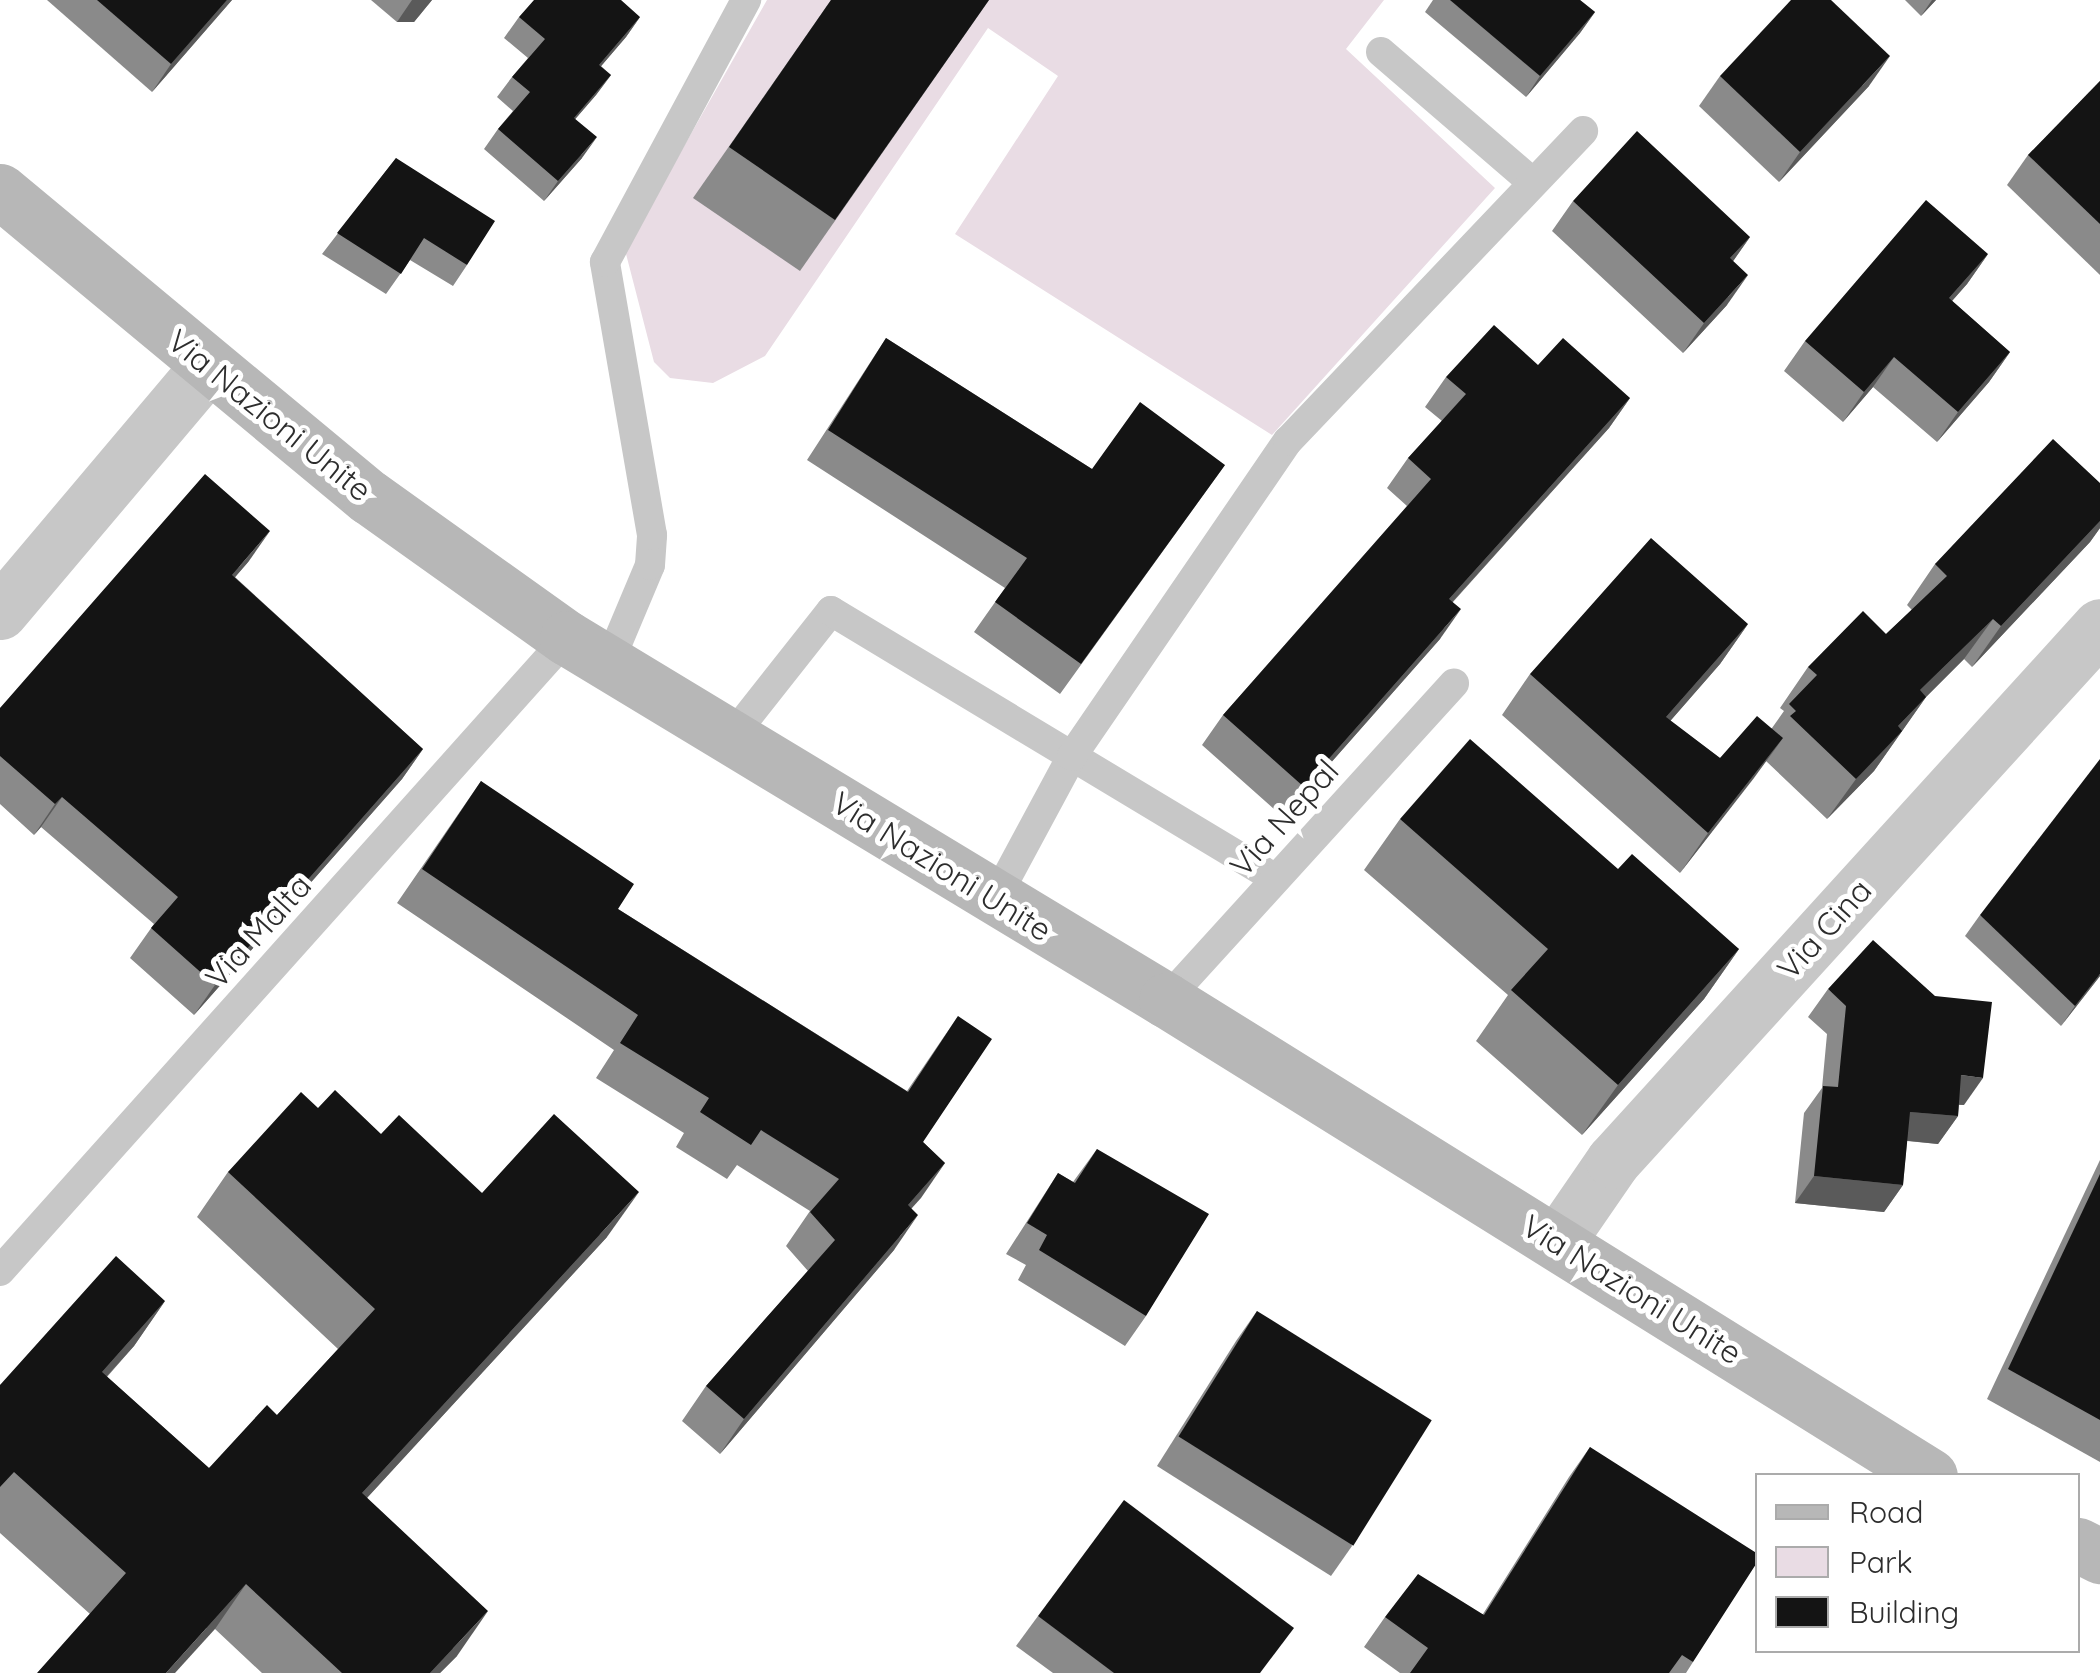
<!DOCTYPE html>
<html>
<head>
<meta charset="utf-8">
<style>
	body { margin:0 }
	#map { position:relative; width:2100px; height:1673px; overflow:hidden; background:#fff; font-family:Quicksand,sans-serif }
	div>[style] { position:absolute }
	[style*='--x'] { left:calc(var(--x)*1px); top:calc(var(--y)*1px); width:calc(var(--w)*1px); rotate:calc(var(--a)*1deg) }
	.green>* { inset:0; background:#e9dce4 }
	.lane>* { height:30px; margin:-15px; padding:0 15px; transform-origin:15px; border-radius:15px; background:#c7c7c7 }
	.street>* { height:55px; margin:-27.5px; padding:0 27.5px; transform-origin:27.5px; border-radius:27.5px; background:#c7c7c7 }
	.secondary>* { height:55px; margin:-27.5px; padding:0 27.5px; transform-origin:27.5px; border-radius:27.5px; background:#b7b7b7 }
	.wall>* { inset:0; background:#8a8a8a }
	.shaded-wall>* { inset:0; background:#5a5a5a }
	.building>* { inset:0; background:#141414; transform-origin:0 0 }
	span { translate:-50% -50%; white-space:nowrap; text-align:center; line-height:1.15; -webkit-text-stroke:10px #fff; paint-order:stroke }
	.street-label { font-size:32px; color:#2d2d2d }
	.legend { position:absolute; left:1755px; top:1473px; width:325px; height:180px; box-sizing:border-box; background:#fff; border:2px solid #ababab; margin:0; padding:12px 18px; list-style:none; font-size:30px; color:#2d2d2d }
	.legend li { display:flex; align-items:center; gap:20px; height:50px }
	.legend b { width:50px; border:2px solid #ababab }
</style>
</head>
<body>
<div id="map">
	<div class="green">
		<i style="clip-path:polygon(767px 0,1384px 0,1346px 49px,1495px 188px,1272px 435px,955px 234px,1058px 76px,988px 28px,765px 356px,713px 383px,670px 378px,654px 362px,625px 250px)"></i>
	</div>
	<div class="lane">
		<i style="--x:1381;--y:52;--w:199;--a:40.7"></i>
		<i style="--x:608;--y:665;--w:108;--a:-67.2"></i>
		<i style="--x:650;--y:565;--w:30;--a:-86"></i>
		<i style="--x:652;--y:535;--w:277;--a:-99.8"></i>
		<i style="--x:605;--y:262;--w:298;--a:-61.7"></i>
		<i style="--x:733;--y:735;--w:158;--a:-51.7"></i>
		<i style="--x:831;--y:611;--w:519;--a:31.06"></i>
		<i style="--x:994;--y:901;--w:165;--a:-61.7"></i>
		<i style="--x:1072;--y:756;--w:382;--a:-55.6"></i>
		<i style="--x:1288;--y:441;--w:428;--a:-46.4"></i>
		<i style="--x:1166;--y:1000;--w:428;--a:-47.7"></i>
		<i style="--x:0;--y:1271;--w:850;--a:-48.15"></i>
	</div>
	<div class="street">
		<i style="--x:0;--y:612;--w:321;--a:-49.8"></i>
		<i style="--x:1558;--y:1241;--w:97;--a:-55.5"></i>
		<i style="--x:1613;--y:1161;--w:723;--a:-47.69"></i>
	</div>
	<div class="secondary">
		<i style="--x:0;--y:191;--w:479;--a:39.7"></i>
		<i style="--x:369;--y:497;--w:243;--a:35.5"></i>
		<i style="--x:567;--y:638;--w:700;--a:31.15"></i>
		<i style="--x:1166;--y:1000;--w:900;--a:31.92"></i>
		<i style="--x:2078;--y:1545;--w:25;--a:27"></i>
	</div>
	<div class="wall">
		<i style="clip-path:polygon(47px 0,232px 0,152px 92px)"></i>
		<i style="clip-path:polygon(371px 0,432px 0,414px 22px,397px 22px)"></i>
		<i style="clip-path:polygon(831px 0,989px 0,800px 271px,693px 198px)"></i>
		<i style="clip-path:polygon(1433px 0,1580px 0,1595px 12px,1580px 33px,1526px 97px,1425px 12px)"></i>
		<i style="clip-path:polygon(1905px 0,1936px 0,1921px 16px)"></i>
		<i style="clip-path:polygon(519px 17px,640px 17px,626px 37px,601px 66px,611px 75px,596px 95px,575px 119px,582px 158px,544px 201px,484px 149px,498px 129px,513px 111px,497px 97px,512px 77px,528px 58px,504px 38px)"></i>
		<i style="clip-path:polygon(1720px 76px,1869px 86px,1779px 182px,1699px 106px)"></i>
		<i style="clip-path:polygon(2100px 81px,2100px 275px,2007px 185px,2028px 155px)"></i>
		<i style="clip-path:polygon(396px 158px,467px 265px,453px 286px,410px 260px,386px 294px,322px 254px)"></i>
		<i style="clip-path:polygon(1573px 201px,1750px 237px,1733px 261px,1727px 305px,1683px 353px,1552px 231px)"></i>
		<i style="clip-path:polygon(1988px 254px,1967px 284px,1952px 301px,2010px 352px,1989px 382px,1937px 442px,1873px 387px,1843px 422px,1784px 371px,1805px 341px)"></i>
		<i style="clip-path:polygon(886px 338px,1092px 469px,1225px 465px,1060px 694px,974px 632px,1005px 588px,807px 460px)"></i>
		<i style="clip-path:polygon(1538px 365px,1630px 398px,1609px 428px,1453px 602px,1440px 639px,1283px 817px,1202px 745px,1223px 715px,1407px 506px,1387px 488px,1408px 458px,1442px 421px,1425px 407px,1446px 377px)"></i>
		<i style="clip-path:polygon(2100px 483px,2100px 528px,2090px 542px,1972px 667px,1964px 659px,1926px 697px,1874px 771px,1827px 819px,1766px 761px,1680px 873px,1502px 715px,1530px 674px,1748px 624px,1720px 664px,1670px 721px,1720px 758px,1772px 728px,1784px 711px,1780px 708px,1808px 667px,1886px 634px,1912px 610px,1907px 605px,1935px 564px)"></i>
		<i style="clip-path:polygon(249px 561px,235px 577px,423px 749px,402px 779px,194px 1015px,130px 958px,154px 924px,41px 827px,34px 835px,0 804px,0 708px)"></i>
		<i style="clip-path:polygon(481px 781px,618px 909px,907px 1091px,958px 1016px,923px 1142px,945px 1163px,911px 1208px,894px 1250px,720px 1454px,682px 1421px,706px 1386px,808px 1271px,786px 1246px,810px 1211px,737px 1165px,727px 1179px,676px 1147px,684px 1133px,596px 1078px,614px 1050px,397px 903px)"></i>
		<i style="clip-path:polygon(1400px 819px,1618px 869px,1739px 949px,1704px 999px,1582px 1135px,1476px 1041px,1508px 995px,1364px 870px)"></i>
		<i style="clip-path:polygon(1980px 915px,2100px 976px,2061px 1026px,1965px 936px)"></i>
		<i style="clip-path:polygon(1828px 989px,1964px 1105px,1959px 1105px,1958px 1116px,1938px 1144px,1907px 1141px,1903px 1185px,1884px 1212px,1795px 1203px,1804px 1113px,1822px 1088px,1827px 1034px,1808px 1017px)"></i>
		<i style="clip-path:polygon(318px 1108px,381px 1134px,482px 1193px,607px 1237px,367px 1498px,457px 1656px,440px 1673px,262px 1673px,215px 1629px,90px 1614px,0 1533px,0 1385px,165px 1301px,134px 1346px,107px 1377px,209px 1468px,277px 1415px,338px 1349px,197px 1217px,228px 1172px)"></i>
		<i style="clip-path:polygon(1097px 1149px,1146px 1316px,1125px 1346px,1018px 1280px,1026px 1265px,1006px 1254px,1058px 1173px,1073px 1182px)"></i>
		<i style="clip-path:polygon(2100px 1160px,2100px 1462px,1987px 1399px)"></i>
		<i style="clip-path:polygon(1257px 1311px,1352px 1546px,1331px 1576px,1157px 1466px,1236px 1341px)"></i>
		<i style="clip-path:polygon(1590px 1447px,1693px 1662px,1686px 1673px,1400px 1673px,1364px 1647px,1385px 1617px,1483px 1614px,1569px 1477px)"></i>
		<i style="clip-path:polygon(1038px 1616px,1261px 1673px,1053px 1673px,1016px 1646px)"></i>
	</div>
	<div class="shaded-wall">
		<i style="clip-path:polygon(227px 0,232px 0,152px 92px,171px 64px)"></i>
		<i style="clip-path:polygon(412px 0,432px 0,414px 22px,397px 22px)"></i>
		<i style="clip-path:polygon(1932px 0,1936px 0,1921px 16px)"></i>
		<i style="clip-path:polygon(1595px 12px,1580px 33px,1526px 97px,1540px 76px)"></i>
		<i style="clip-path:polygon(640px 17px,626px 37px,585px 85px,599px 65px)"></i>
		<i style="clip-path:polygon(1890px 56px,1869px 86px,1779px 182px,1800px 152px)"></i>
		<i style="clip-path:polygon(611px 75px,596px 95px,559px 138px,574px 118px)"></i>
		<i style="clip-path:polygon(597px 137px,582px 158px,544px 201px,558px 181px)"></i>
		<i style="clip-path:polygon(1750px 237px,1729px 267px,1730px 258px)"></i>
		<i style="clip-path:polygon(1988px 254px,1967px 284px,1928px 328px,1949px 298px)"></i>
		<i style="clip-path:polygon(1748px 275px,1727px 305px,1683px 353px,1704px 323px)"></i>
		<i style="clip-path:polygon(2010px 352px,1989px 382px,1937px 442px,1958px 412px)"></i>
		<i style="clip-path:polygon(1894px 357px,1873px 387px,1843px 422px,1864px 392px)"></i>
		<i style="clip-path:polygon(1630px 398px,1609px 428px,1428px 629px,1449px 599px)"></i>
		<i style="clip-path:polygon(2100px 521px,2100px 528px,2090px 542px,1972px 667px,2001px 626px)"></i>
		<i style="clip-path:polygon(270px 531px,249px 561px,211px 605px,232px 575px)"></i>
		<i style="clip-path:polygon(1461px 609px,1440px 639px,1283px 817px,1304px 787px)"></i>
		<i style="clip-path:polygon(1993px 619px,1964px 659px,1892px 731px,1920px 690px)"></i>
		<i style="clip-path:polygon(1748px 624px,1720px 664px,1638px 758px,1666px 717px)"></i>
		<i style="clip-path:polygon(1926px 697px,1874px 771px,1827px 819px,1856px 779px,1898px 726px)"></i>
		<i style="clip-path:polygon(1783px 738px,1754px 778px,1680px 873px,1708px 833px)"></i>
		<i style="clip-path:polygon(423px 749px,402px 779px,194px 1015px,215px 985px)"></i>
		<i style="clip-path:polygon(62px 797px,41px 827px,34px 835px,55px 804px)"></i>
		<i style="clip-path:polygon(1739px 949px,1704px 999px,1582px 1135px,1618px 1085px)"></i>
		<i style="clip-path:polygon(2100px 974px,2100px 976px,2061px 1026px,2075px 1006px)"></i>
		<i style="clip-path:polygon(1961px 1075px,1983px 1078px,1964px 1105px,1942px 1103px)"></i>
		<i style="clip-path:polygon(1910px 1112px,1958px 1116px,1938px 1144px,1891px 1139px)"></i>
		<i style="clip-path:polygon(945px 1163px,921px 1198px,884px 1239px,908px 1205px)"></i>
		<i style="clip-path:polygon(1814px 1176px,1903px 1185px,1884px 1212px,1795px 1203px)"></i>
		<i style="clip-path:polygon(639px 1192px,607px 1237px,330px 1538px,362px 1493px)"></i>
		<i style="clip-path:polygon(918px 1215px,894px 1250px,720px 1454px,744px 1419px)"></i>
		<i style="clip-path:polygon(165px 1301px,134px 1346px,70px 1417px,102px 1372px)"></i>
		<i style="clip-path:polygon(246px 1584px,215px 1629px,175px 1673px,166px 1673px)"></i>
		<i style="clip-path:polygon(488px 1611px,457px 1656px,440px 1673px,430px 1673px)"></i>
	</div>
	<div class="building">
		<i style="clip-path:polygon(97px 0,227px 0,171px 64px)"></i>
		<i style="clip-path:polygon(534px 0,621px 0,640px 17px,599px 65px,611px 75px,574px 118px,597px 137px,558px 181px,498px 129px,530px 92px,512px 77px,545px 39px,519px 17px)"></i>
		<i style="clip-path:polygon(831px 0,989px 0,835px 220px,729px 147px)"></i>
		<i style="clip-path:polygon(1450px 0,1580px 0,1595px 12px,1540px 76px)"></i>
		<i style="clip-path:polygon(1791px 0,1831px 0,1890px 56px,1800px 152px,1720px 76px)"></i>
		<i style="clip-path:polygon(2100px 81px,2100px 224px,2028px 155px)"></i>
		<i style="clip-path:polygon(1637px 131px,1750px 237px,1730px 258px,1748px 275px,1704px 323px,1573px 201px)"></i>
		<i style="clip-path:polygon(396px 158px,495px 221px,467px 265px,424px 238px,401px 274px,337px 233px)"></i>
		<i style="clip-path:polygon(1926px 200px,1988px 254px,1949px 298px,2010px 352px,1958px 412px,1894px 357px,1864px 392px,1805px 341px)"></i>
		<i style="clip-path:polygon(1494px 325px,1538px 365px,1563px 338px,1630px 398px,1449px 599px,1461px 609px,1304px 787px,1223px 715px,1431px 479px,1408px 458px,1466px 394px,1446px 377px)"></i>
		<i style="clip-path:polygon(886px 338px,1092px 469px,1140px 402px,1225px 465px,1081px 664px,995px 602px,1027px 558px,828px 430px)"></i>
		<i style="clip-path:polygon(2053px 439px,2100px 483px,2100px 521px,2001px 626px,1993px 619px,1920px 690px,1926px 697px,1898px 726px,1902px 731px,1856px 779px,1790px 716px,1796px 711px,1789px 704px,1817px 675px,1808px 667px,1863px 611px,1886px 634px,1947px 576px,1935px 564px)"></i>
		<i style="clip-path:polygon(205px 474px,270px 531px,232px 575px,423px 749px,215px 985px,151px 928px,178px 897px,62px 797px,55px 804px,0 756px,0 708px)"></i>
		<i style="clip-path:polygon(1651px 538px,1748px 624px,1666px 717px,1720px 758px,1757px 716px,1783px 738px,1708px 833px,1530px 674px)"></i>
		<i style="clip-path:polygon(1470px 739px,1618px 869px,1632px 854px,1739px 949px,1618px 1085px,1511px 990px,1548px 949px,1400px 819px)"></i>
		<i style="clip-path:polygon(2100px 759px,2100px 974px,2075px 1006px,1980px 915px)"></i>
		<i style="clip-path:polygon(481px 781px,634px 884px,618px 909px,908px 1092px,958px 1016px,992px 1039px,923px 1142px,945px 1163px,908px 1205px,918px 1215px,744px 1419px,706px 1386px,835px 1240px,810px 1212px,839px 1179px,761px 1130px,751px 1145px,700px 1112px,709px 1098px,620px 1043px,638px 1015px,422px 869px)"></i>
		<i style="clip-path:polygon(1873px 940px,1935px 996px,1992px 1002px,1983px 1078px,1961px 1075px,1958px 1116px,1910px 1112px,1903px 1185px,1814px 1176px,1823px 1086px,1838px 1087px,1846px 1006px,1828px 989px)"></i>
		<i style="clip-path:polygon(335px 1090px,381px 1134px,399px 1115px,482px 1193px,554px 1114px,639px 1192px,362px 1493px,488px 1611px,430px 1673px,342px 1673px,246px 1584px,166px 1673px,37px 1673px,126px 1573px,14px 1472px,0 1487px,0 1385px,116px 1256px,165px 1301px,102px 1372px,209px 1468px,267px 1405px,277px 1415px,375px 1309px,228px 1172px,301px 1092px,318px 1108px)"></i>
		<i style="clip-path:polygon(1097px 1149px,1209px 1214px,1146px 1316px,1039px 1250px,1047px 1235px,1027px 1223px,1058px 1173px,1075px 1183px)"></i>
		<i style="clip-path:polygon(2100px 1174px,2100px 1420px,2008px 1369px)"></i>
		<i style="left:1257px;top:1311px;width:206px;height:148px;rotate:32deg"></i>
		<i style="clip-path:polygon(1590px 1447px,1758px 1554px,1758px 1561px,1693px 1662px,1682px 1655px,1669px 1673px,1410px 1673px,1428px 1648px,1385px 1617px,1418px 1574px,1484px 1615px)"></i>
		<i style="clip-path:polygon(1124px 1500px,1294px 1628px,1260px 1673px,1114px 1673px,1038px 1616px)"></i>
	</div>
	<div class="street-label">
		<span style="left:270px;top:415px;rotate:39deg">Via Nazioni Unite</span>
		<span style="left:1284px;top:818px;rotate:-48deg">Via Nepal</span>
		<span style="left:942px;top:866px;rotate:32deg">Via Nazioni Unite</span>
		<span style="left:1824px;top:929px;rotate:-48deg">Via Cina</span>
		<span style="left:258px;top:931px;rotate:-48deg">Via Malta</span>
		<span style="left:1632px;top:1289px;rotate:32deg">Via Nazioni Unite</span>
	</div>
	<ul class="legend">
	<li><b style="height:12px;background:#b7b7b7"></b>Road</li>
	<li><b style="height:28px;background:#e9dce4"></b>Park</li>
	<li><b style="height:28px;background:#141414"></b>Building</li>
	</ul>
</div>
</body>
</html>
